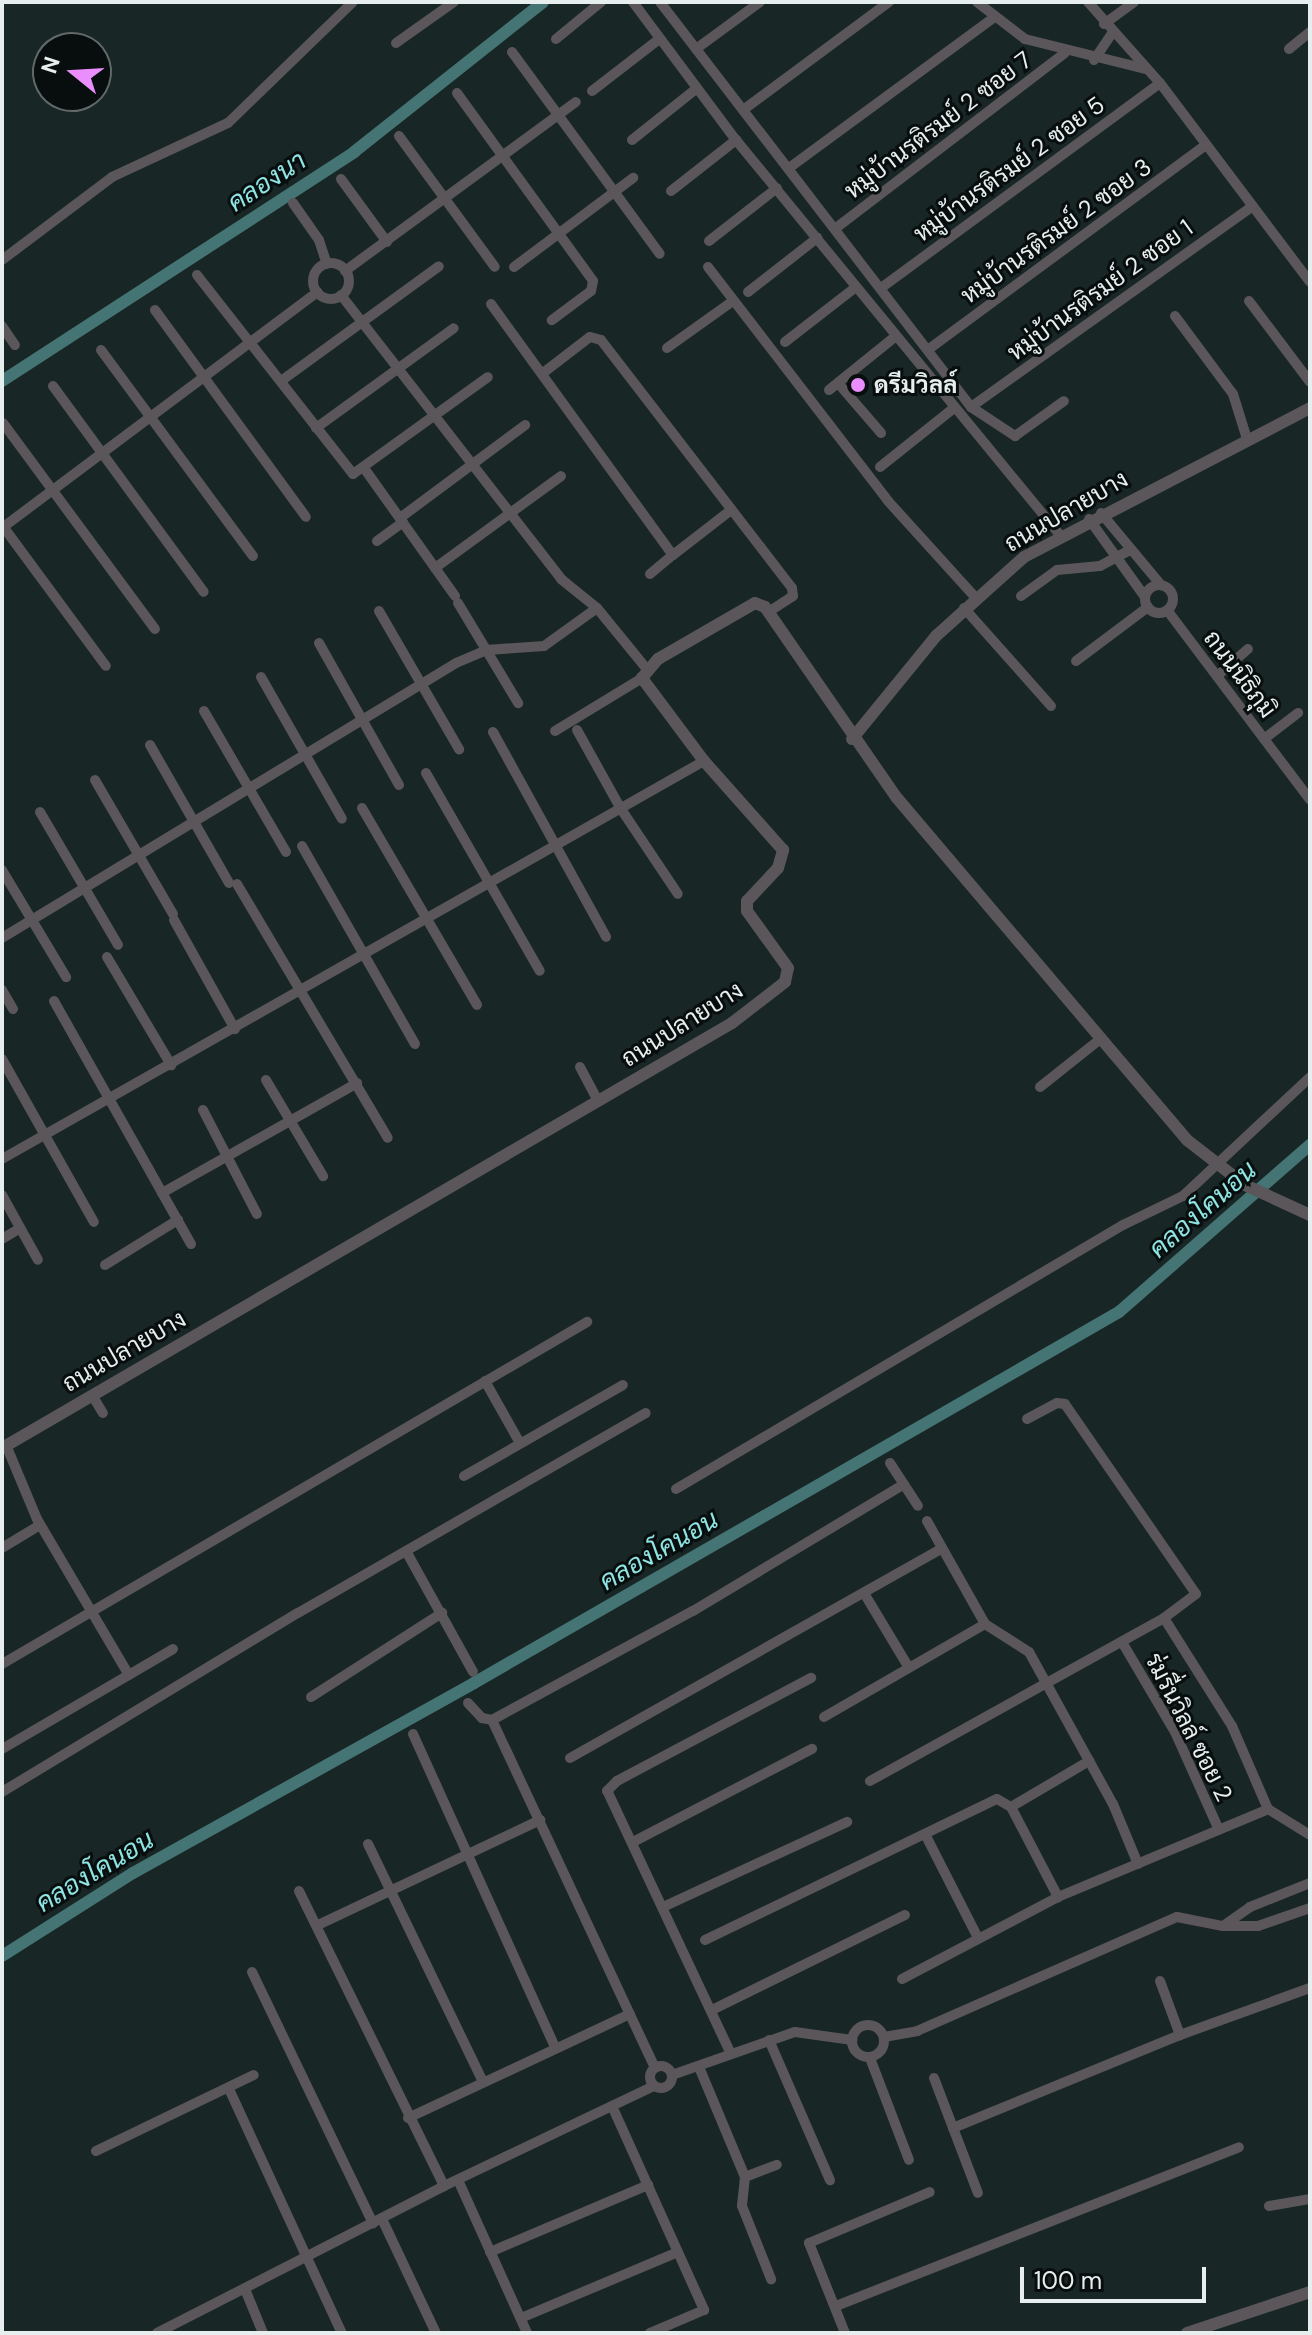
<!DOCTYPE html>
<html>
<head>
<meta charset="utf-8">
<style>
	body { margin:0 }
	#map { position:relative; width:1312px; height:2335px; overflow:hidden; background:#192626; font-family:"DM Sans",Sarabun,sans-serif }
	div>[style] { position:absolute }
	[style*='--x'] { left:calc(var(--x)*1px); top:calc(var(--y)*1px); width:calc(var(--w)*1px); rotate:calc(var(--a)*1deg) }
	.canal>* { height:12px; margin:-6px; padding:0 6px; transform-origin:6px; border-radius:6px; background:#447473 }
	.minor>* { height:10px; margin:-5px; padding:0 5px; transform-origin:5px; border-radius:5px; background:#5a565a }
	.minor>.ring { margin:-5px; padding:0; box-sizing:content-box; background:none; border:10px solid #5a565a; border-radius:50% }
	.tertiary>* { height:12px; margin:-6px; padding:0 6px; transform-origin:6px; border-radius:6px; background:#5a565a }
	.dots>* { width:22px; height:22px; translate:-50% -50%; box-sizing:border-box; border:4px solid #080e0e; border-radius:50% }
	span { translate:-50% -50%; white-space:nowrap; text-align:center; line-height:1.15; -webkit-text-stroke:6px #080e0e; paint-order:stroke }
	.street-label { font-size:24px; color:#e6eeee }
	.poi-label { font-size:24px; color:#e6eeee; font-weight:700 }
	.left { translate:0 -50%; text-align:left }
	.water-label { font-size:26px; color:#8fe5e3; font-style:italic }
	.frame { position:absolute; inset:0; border:4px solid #e6eeee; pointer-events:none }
	.north { position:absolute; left:32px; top:32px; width:80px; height:80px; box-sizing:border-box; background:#080e0e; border:2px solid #616868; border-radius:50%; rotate:288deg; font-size:22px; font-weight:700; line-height:32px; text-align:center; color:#e6eeee }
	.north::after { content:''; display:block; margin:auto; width:28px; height:36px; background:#ea8dfd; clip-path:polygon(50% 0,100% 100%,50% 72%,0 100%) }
	.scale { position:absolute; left:1020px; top:2267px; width:186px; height:36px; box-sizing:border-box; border:4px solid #e6eeee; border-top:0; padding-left:10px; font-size:24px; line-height:28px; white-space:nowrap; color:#e6eeee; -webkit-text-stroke:6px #080e0e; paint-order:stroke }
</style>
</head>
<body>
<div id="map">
	<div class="canal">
		<i style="--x:2;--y:381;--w:420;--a:-33"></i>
		<i style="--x:354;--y:152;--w:241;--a:-38.4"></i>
		<i style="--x:2;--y:1956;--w:155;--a:-32.4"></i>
		<i style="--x:133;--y:1873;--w:390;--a:-29.1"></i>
		<i style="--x:474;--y:1683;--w:744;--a:-29.91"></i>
		<i style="--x:1119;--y:1312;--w:254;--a:-41.2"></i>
	</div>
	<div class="minor">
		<i style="--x:633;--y:2;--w:172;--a:53.3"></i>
		<i style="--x:736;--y:140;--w:511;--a:50.64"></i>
		<i style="--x:660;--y:2;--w:511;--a:52.48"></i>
		<i style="--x:971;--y:407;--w:53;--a:33.4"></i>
		<i style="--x:1015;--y:436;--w:60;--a:-35.5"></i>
		<i style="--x:977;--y:2;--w:61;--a:37.6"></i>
		<i style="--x:1025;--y:39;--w:125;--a:13.9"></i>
		<i style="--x:1088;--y:2;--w:108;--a:48.4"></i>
		<i style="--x:1160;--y:83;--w:249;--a:53"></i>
		<i style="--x:1104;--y:24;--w:37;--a:-36"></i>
		<i style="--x:556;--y:39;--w:58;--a:-39.4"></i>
		<i style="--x:396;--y:43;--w:71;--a:-35.3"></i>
		<i style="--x:696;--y:49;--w:79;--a:-36.3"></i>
		<i style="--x:1289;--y:49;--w:27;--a:-39"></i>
		<i style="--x:512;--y:52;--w:250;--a:53.8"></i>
		<i style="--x:1094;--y:60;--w:32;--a:-56"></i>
		<i style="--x:592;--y:91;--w:83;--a:-37.7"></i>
		<i style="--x:457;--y:93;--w:232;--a:54.1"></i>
		<i style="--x:593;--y:281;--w:10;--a:101"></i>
		<i style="--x:591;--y:291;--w:49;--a:143.4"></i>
		<i style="--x:743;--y:110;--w:182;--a:-36.5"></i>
		<i style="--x:399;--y:136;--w:162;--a:53.8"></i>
		<i style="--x:632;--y:140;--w:82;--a:-38.6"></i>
		<i style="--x:789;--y:168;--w:253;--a:-36.3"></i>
		<i style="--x:341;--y:179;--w:78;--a:53.9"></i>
		<i style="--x:671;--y:191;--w:83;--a:-38.1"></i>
		<i style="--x:293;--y:203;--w:45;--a:54.9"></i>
		<i style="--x:319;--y:240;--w:25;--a:72"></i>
		<i style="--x:836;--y:228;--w:288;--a:-37.4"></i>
		<i style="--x:709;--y:241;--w:86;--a:-37.9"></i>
		<i style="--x:2;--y:260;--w:138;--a:-37"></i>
		<i style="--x:112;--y:177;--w:128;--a:-25"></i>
		<i style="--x:228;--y:123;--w:174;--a:-44.1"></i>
		<i class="ring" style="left:313px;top:263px;width:26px;height:26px"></i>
		<i style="--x:514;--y:267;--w:149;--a:-36.8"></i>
		<i style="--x:708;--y:267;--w:295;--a:52.4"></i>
		<i style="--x:888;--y:501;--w:130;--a:47.8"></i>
		<i style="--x:345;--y:271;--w:286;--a:-36.2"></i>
		<i style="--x:197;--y:275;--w:253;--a:51.9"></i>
		<i style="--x:353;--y:474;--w:166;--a:-35.7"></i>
		<i style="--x:881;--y:288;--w:346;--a:-36.3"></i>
		<i style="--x:748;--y:292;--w:88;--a:-38"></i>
		<i style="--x:341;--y:295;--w:359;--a:52.2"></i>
		<i style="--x:561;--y:579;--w:46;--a:38.9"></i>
		<i style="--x:597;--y:608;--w:77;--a:50.8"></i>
		<i style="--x:1249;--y:301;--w:101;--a:53"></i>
		<i style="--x:491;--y:304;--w:310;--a:54.1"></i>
		<i style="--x:673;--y:555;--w:73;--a:-37.8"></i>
		<i style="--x:155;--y:310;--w:256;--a:53.9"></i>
		<i style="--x:1175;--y:316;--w:97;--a:53.4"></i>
		<i style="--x:1233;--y:394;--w:47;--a:72.7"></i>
		<i style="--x:2;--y:326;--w:23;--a:56"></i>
		<i style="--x:785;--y:342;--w:90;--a:-37.8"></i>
		<i style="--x:667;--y:348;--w:81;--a:-35.5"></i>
		<i style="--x:929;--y:349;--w:344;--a:-36.4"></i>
		<i style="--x:101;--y:350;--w:256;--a:53.6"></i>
		<i style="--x:543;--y:373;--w:59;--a:-37.5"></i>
		<i style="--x:590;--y:337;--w:11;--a:15"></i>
		<i style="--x:601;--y:340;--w:313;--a:52.4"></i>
		<i style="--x:792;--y:588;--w:8;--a:83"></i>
		<i style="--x:793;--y:596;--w:30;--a:147"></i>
		<i style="--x:281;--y:381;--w:195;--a:-36"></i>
		<i style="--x:838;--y:383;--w:66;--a:49.3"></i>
		<i style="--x:53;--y:386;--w:255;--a:53.8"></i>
		<i style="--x:829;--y:390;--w:86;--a:-38.9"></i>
		<i style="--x:971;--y:407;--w:346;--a:-35.5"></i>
		<i style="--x:3;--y:423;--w:256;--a:53.6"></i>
		<i style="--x:316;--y:428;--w:170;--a:-35.9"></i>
		<i style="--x:880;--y:467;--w:95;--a:-38.6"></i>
		<i style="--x:364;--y:468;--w:157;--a:54.6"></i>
		<i style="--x:1101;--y:513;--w:94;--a:50.2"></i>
		<i style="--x:400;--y:518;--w:156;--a:-36.6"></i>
		<i style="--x:1089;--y:519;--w:96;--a:54.3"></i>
		<i style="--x:2;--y:525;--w:175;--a:53.6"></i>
		<i style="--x:2;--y:528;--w:394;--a:-36.8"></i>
		<i style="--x:377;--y:541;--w:32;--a:-36"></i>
		<i style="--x:435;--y:568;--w:156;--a:-36.1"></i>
		<i style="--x:650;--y:574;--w:30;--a:-40"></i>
		<i class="ring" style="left:1145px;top:585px;width:18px;height:18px"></i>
		<i style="--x:1021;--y:596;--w:44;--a:-35.8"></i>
		<i style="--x:1057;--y:570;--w:43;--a:-5.3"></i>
		<i style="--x:1100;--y:566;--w:34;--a:-28"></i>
		<i style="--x:458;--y:603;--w:117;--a:59"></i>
		<i style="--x:964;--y:608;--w:131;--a:48.4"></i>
		<i style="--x:1167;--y:610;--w:238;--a:53"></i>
		<i style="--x:379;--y:611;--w:160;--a:59.9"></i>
		<i style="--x:319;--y:643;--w:163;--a:60.6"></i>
		<i style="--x:1076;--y:661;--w:90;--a:-36.9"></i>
		<i style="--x:1217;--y:676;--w:41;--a:-41.1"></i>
		<i style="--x:261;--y:677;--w:163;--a:60.3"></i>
		<i style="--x:204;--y:711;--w:163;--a:59.8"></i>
		<i style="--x:577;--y:730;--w:90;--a:60.9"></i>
		<i style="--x:621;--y:809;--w:102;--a:56.2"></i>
		<i style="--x:555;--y:731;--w:102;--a:-31.3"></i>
		<i style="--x:493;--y:732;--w:234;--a:61.1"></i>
		<i style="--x:1264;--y:739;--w:43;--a:-37.4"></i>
		<i style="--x:150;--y:745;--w:159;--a:60.2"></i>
		<i style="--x:426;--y:773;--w:228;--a:60.1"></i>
		<i style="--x:95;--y:780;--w:155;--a:59.8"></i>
		<i style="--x:362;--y:808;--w:228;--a:59.7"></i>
		<i style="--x:40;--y:812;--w:154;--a:59.6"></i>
		<i style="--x:302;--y:846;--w:228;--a:60.3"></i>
		<i style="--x:2;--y:870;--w:125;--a:59.1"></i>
		<i style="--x:237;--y:884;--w:295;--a:59.3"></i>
		<i style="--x:174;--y:920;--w:125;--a:60.8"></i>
		<i style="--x:2;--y:938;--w:531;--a:-31.2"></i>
		<i style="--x:456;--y:663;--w:33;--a:-23"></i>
		<i style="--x:486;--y:650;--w:58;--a:-3.9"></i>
		<i style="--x:544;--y:646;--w:65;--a:-35.6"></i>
		<i style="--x:107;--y:957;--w:126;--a:59.3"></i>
		<i style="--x:2;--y:990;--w:22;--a:60"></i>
		<i style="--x:54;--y:1001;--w:279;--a:60.6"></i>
		<i style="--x:2;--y:1059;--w:187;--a:60.6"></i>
		<i style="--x:580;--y:1067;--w:38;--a:62"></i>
		<i style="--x:266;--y:1080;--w:112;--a:59.3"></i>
		<i style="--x:1040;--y:1087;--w:75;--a:-38.5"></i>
		<i style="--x:203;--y:1110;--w:117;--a:62.6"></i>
		<i style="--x:2;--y:1159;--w:807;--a:-29.55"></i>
		<i style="--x:162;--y:1193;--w:224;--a:-29.4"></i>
		<i style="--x:2;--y:1195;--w:74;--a:61"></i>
		<i style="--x:2;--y:1239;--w:21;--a:-31"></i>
		<i style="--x:105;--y:1265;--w:86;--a:-31.7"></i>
		<i style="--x:485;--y:1381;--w:71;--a:60.6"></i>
		<i style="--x:92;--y:1395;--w:21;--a:59"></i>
		<i style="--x:6;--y:1445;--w:80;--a:67.3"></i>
		<i style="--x:37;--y:1519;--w:181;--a:59.5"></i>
		<i style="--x:890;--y:1463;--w:51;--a:56.9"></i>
		<i style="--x:464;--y:1476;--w:183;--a:-29.8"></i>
		<i style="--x:676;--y:1489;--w:519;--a:-30.57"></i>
		<i style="--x:1123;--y:1225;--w:67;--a:-25.8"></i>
		<i style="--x:1183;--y:1196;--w:174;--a:-43.1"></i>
		<i style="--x:927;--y:1521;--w:118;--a:60.6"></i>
		<i style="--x:985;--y:1624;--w:52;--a:32.5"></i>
		<i style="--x:1029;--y:1652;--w:174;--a:61.1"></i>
		<i style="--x:1113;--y:1804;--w:65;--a:67.4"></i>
		<i style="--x:2;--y:1548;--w:44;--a:-31.2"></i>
		<i style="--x:406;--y:1551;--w:138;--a:61"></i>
		<i style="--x:864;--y:1593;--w:87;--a:59"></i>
		<i style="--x:1164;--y:1618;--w:128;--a:57.8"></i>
		<i style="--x:1232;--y:1726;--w:90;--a:66.6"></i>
		<i style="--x:1122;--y:1642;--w:104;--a:59.5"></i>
		<i style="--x:1175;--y:1732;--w:107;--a:65.8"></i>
		<i style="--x:2;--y:1664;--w:678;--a:-30.31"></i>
		<i style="--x:311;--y:1697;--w:156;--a:-32.7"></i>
		<i style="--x:468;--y:1703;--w:21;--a:47"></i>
		<i style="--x:482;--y:1718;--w:10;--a:11"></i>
		<i style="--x:492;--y:1720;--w:229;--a:-28.5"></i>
		<i style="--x:693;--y:1611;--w:246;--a:-31"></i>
		<i style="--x:824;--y:1717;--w:186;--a:-30"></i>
		<i style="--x:492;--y:1720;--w:384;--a:64.9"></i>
		<i style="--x:413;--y:1734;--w:344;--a:65.6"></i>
		<i style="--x:2;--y:1749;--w:198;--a:-30.3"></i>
		<i style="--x:570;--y:1758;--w:427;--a:-29.4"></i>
		<i style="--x:870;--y:1781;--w:336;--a:-29"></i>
		<i style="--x:1164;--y:1618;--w:40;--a:-37"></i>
		<i style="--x:1196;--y:1594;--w:231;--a:-124.6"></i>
		<i style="--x:1065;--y:1404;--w:8;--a:-173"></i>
		<i style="--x:1057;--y:1403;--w:34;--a:152"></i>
		<i style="--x:2;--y:1792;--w:346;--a:-31.2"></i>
		<i style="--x:298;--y:1613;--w:401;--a:-29.9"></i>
		<i style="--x:1011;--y:1807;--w:91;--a:-30.5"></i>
		<i style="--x:1268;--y:1809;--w:49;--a:31.8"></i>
		<i style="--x:925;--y:1834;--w:114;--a:63"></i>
		<i style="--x:633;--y:1842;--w:202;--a:-27.5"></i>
		<i style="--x:368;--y:1844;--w:264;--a:64.2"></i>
		<i style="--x:299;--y:1891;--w:329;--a:63.8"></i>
		<i style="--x:663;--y:1907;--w:203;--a:-24.8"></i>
		<i style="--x:318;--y:1925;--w:246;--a:-25.3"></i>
		<i style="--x:1223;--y:1926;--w:33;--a:-35"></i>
		<i style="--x:1250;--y:1907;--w:65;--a:-21.8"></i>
		<i style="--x:705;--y:1940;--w:324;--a:-25.8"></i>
		<i style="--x:997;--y:1799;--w:16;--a:30"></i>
		<i style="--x:1011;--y:1807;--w:102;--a:62.4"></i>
		<i style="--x:252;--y:1972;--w:279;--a:64.3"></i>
		<i style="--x:902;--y:1979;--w:176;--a:-27.7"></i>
		<i style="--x:1058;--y:1897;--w:228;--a:-22.7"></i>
		<i style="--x:1160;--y:1981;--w:58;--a:69.7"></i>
		<i style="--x:712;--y:2010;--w:215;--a:-26.2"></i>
		<i class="ring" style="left:852px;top:2025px;width:22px;height:22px"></i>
		<i style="--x:884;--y:2037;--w:34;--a:-10"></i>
		<i style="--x:917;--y:2031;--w:284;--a:-23.7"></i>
		<i style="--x:1177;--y:1917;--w:47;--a:11.1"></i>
		<i style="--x:1223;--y:1926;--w:35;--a:0"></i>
		<i style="--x:1258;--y:1926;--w:55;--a:-19.1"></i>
		<i style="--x:769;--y:2040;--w:153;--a:66.5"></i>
		<i style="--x:731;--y:2054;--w:291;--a:-115.2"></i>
		<i style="--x:607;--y:1791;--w:14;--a:-45"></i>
		<i style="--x:617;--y:1781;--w:220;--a:-28"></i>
		<i style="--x:870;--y:2058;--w:109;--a:69.1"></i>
		<i class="ring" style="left:650px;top:2066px;width:12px;height:12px"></i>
		<i style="--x:699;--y:2067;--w:119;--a:67.3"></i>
		<i style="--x:745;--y:2177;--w:29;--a:96"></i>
		<i style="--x:742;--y:2206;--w:79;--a:68.3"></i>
		<i style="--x:672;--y:2075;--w:130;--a:-19.3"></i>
		<i style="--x:795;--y:2032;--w:58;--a:8"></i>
		<i style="--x:934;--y:2078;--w:123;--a:69.1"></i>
		<i style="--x:229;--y:2089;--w:269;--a:65.2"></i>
		<i style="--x:612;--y:2106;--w:224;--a:65.7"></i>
		<i style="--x:704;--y:2310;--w:59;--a:156.9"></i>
		<i style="--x:408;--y:2118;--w:245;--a:-25.1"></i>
		<i style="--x:953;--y:2128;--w:245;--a:-22.3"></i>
		<i style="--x:1180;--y:2035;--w:138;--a:-19.9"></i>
		<i style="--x:96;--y:2151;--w:175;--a:-25.7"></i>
		<i style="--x:745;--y:2177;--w:34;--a:-21"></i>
		<i style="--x:458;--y:2180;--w:168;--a:65.7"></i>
		<i style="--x:1269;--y:2206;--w:42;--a:-9.7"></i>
		<i style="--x:382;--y:2219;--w:126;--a:64.7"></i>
		<i style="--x:490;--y:2252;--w:172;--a:-23"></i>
		<i style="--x:245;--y:2289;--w:48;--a:67.8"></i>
		<i style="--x:836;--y:2306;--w:433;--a:-21.5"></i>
		<i style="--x:521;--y:2318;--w:170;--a:-22.8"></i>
		<i style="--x:157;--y:2333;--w:322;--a:-27.1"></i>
		<i style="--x:444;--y:2186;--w:233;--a:-25.5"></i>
		<i style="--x:845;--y:2333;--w:97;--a:-111.8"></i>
		<i style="--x:809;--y:2243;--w:131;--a:-22.9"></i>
	</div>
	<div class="tertiary">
		<i style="--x:852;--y:739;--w:133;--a:-50.8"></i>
		<i style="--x:936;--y:636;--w:118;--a:-41.9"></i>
		<i style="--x:1024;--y:557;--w:322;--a:-27.5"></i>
		<i style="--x:2;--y:1448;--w:845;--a:-30.21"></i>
		<i style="--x:732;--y:1023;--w:67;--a:-37.7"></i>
		<i style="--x:785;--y:982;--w:14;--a:-78"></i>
		<i style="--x:788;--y:968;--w:70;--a:-125.7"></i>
		<i style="--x:747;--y:911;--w:10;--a:-90"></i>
		<i style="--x:747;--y:901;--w:45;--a:-46.8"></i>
		<i style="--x:778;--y:868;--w:19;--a:-74"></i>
		<i style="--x:783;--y:850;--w:119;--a:-131.6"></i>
		<i style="--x:704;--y:761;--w:104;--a:-126.8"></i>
		<i style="--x:642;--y:678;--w:25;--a:-50"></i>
		<i style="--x:658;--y:659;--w:112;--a:-30"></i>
		<i style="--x:755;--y:603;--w:11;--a:22"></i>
		<i style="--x:765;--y:607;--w:232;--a:55.4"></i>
		<i style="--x:897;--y:798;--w:448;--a:49.7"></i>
		<i style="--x:1187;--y:1140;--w:73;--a:37.8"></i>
		<i style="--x:1245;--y:1185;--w:72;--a:24.8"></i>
		<i style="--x:1187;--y:2333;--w:130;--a:-18.4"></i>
	</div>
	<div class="dots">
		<i style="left:858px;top:385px;background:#ea8dfd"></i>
	</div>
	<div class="street-label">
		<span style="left:938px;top:125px;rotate:-37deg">หมู่บ้านรติรมย์ 2 ซอย 7</span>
		<span style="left:1009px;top:169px;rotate:-36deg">หมู่บ้านรติรมย์ 2 ซอย 5</span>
		<span style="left:1056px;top:231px;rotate:-36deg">หมู่บ้านรติรมย์ 2 ซอย 3</span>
		<span style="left:1100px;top:290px;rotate:-36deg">หมู่บ้านรติรมย์ 2 ซอย 1</span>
		<span style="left:1066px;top:511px;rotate:-30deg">ถนนปลายบาง</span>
		<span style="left:1240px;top:674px;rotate:53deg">ถนนนิธิภุมิ</span>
		<span style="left:682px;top:1024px;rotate:-32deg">ถนนปลายบาง</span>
		<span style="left:124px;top:1351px;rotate:-30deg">ถนนปลายบาง</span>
		<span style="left:1189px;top:1727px;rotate:63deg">ร่มรื่นวิลล์ ซอย 2</span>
	</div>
	<div class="poi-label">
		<span class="left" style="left:874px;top:385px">ดรีมวิลล์</span>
	</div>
	<div class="water-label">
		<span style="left:267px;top:182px;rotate:-33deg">คลองนา</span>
		<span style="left:1203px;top:1210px;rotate:-41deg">คลองโคนอน</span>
		<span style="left:659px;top:1551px;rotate:-30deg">คลองโคนอน</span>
		<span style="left:95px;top:1872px;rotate:-31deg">คลองโคนอน</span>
	</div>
	<div class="frame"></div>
	<div class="north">N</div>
	<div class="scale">100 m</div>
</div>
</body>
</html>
